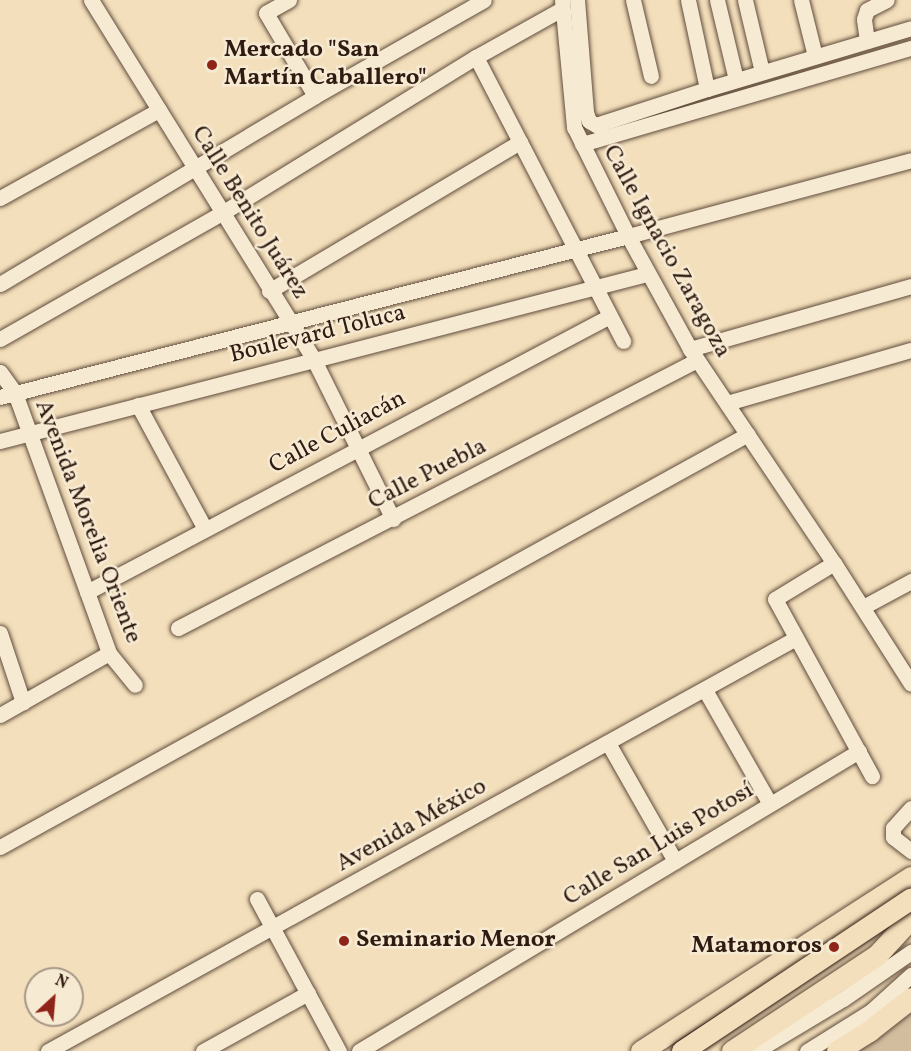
<!DOCTYPE html>
<html>
<head>
<meta charset="utf-8">
<style>
	body { margin:0 }
	#map { position:relative; width:911px; height:1051px; overflow:hidden; background:#f3dfbb; font-family:Vollkorn,serif }
	div>[style] { position:absolute }
	[style*='--x'] { left:calc(var(--x)*1px); top:calc(var(--y)*1px); width:calc(var(--w)*1px); rotate:calc(var(--a)*1deg) }
	.green>* { inset:0; background:#d2be9e }
	.roads { filter:drop-shadow(0 0 2px #604c3c) drop-shadow(0 0 2px #604c3c) }
	.minor>* { height:15px; margin:-7.5px; padding:0 7.5px; transform-origin:7.5px; border-radius:7.5px; background:#f7ead3 }
	.highway>* { height:21px; margin:-10.5px; padding:0 10.5px; transform-origin:10.5px; border-radius:10.5px; background:#f3dfbb }
	.bridges { filter:drop-shadow(0 0 2px #2f1b11) drop-shadow(0 0 2px #2f1b11) }
	.highway-bridge>* { height:21px; margin:-10.5px; padding:0 10.5px; transform-origin:10.5px; border-radius:10.5px; background:#f3dfbb }
	.dots>* { width:16px; height:16px; translate:-50% -50%; box-sizing:border-box; border:3px solid #f7ead3; border-radius:50% }
	span { translate:-50% -50%; white-space:nowrap; text-align:center; line-height:1.15; -webkit-text-stroke:5px #f7ead3; paint-order:stroke }
	.poi-label { font-size:24px; color:#2f1b11; font-weight:700 }
	.left { translate:0 -50%; text-align:left }
	.right { translate:-100% -50%; text-align:right }
	.street-label { font-size:24px; color:#2f1b11 }
	.north { position:absolute; left:24px; top:967px; width:60px; height:60px; box-sizing:border-box; background:#f7ead3; border:2px solid #a79785; border-radius:50%; rotate:26deg; font-size:16px; font-weight:700; line-height:24px; text-align:center; color:#2f1b11 }
	.north::after { content:''; display:block; margin:auto; width:21px; height:27px; background:#8f2418; clip-path:polygon(50% 0,100% 100%,50% 72%,0 100%) }
</style>
</head>
<body>
<div id="map">
	<div class="green">
		<i style="clip-path:polygon(911px 1013px,911px 1051px,855px 1051px)"></i>
	</div>
	<div class="roads">
		<div class="minor">
			<i style="--x:91;--y:0;--w:421;--a:58.2"></i>
			<i style="--x:313;--y:358;--w:180;--a:63.6"></i>
			<i style="--x:289;--y:0;--w:26;--a:151"></i>
			<i style="--x:266;--y:13;--w:96;--a:59.4"></i>
			<i style="--x:562;--y:0;--w:128;--a:84.6"></i>
			<i style="--x:574;--y:127;--w:122;--a:63.6"></i>
			<i style="--x:628;--y:236;--w:129;--a:61.2"></i>
			<i style="--x:690;--y:349;--w:258;--a:56.1"></i>
			<i style="--x:834;--y:563;--w:143;--a:57.5"></i>
			<i style="--x:577;--y:0;--w:112;--a:85.4"></i>
			<i style="--x:586;--y:112;--w:9;--a:72"></i>
			<i style="--x:589;--y:121;--w:8;--a:30"></i>
			<i style="--x:596;--y:125;--w:117;--a:-18"></i>
			<i style="--x:707;--y:89;--w:213;--a:-16.6"></i>
			<i style="--x:633;--y:0;--w:78;--a:76.7"></i>
			<i style="--x:688;--y:0;--w:91;--a:77.9"></i>
			<i style="--x:717;--y:0;--w:82;--a:76.6"></i>
			<i style="--x:745;--y:0;--w:74;--a:76.7"></i>
			<i style="--x:801;--y:0;--w:58;--a:76"></i>
			<i style="--x:867;--y:41;--w:22;--a:-98"></i>
			<i style="--x:864;--y:19;--w:9;--a:-72"></i>
			<i style="--x:867;--y:10;--w:22;--a:-27"></i>
			<i style="--x:476;--y:57;--w:320;--a:62.6"></i>
			<i style="--x:582;--y:144;--w:343;--a:-16.3"></i>
			<i style="--x:0;--y:198;--w:182;--a:-29"></i>
			<i style="--x:0;--y:284;--w:367;--a:-30.8"></i>
			<i style="--x:315;--y:96;--w:194;--a:-29.6"></i>
			<i style="--x:269;--y:291;--w:292;--a:-30.7"></i>
			<i style="--x:0;--y:339;--w:255;--a:-29.6"></i>
			<i style="--x:222;--y:213;--w:298;--a:-31.6"></i>
			<i style="--x:476;--y:57;--w:98;--a:-29.2"></i>
			<i style="--x:690;--y:349;--w:230;--a:-15.9"></i>
			<i style="--x:0;--y:372;--w:26;--a:54"></i>
			<i style="--x:15;--y:393;--w:276;--a:70.1"></i>
			<i style="--x:109;--y:653;--w:41;--a:50.9"></i>
			<i style="--x:0;--y:397;--w:648;--a:-14.38"></i>
			<i style="--x:628;--y:236;--w:293;--a:-15"></i>
			<i style="--x:727;--y:403;--w:191;--a:-16.1"></i>
			<i style="--x:138;--y:405;--w:141;--a:61.6"></i>
			<i style="--x:0;--y:441;--w:668;--a:-14.47"></i>
			<i style="--x:834;--y:563;--w:69;--a:148.6"></i>
			<i style="--x:775;--y:599;--w:202;--a:61.3"></i>
			<i style="--x:87;--y:592;--w:591;--a:-27.82"></i>
			<i style="--x:863;--y:607;--w:55;--a:-28.4"></i>
			<i style="--x:178;--y:628;--w:584;--a:-27.31"></i>
			<i style="--x:0;--y:633;--w:73;--a:71.6"></i>
			<i style="--x:705;--y:690;--w:131;--a:60.3"></i>
			<i style="--x:0;--y:715;--w:125;--a:-29.6"></i>
			<i style="--x:608;--y:743;--w:136;--a:60.4"></i>
			<i style="--x:911;--y:808;--w:27;--a:132"></i>
			<i style="--x:893;--y:828;--w:9;--a:90"></i>
			<i style="--x:893;--y:837;--w:23;--a:38"></i>
			<i style="--x:0;--y:847;--w:854;--a:-28.9"></i>
			<i style="--x:257;--y:899;--w:173;--a:61.7"></i>
			<i style="--x:48;--y:1051;--w:854;--a:-28.9"></i>
			<i style="--x:203;--y:1051;--w:120;--a:-28.9"></i>
			<i style="--x:359;--y:1051;--w:583;--a:-30.96"></i>
			<i style="--x:756;--y:1051;--w:101;--a:-30.9"></i>
			<i style="--x:843;--y:999;--w:83;--a:-34.7"></i>
			<i style="--x:807;--y:1051;--w:75;--a:-32"></i>
			<i style="--x:871;--y:1011;--w:54;--a:-42"></i>
		</div>
		<div class="highway">
			<i style="--x:641;--y:1051;--w:321;--a:-32.8"></i>
			<i style="--x:732;--y:1051;--w:174;--a:-33.5"></i>
			<i style="--x:877;--y:955;--w:50;--a:-47.4"></i>
			<i style="--x:837;--y:1051;--w:38;--a:-32"></i>
			<i style="--x:869;--y:1031;--w:53;--a:-38.2"></i>
		</div>
	</div>
	<div class="bridges">
		<div class="highway-bridge">
			<i style="--x:682;--y:1051;--w:275;--a:-33.7"></i>
		</div>
	</div>
	<div class="dots">
		<i style="left:212px;top:65px;background:#8f2418"></i>
		<i style="left:344px;top:941px;background:#8f2418"></i>
		<i style="left:834px;top:947px;background:#8f2418"></i>
	</div>
	<div class="poi-label">
		<span class="left" style="left:224px;top:65px">Mercado "San<br>Martín Caballero"</span>
		<span class="left" style="left:356px;top:941px">Seminario Menor</span>
		<span class="right" style="left:822px;top:947px">Matamoros</span>
	</div>
	<div class="street-label">
		<span style="left:249px;top:213px;rotate:58deg">Calle Benito Juárez</span>
		<span style="left:666px;top:252px;rotate:61deg">Calle Ignacio Zaragoza</span>
		<span style="left:318px;top:335px;rotate:-14deg">Boulevard Toluca</span>
		<span style="left:338px;top:433px;rotate:-28deg">Calle Culiacán</span>
		<span style="left:428px;top:475px;rotate:-27deg">Calle Puebla</span>
		<span style="left:87px;top:522px;rotate:69deg">Avenida Morelia Oriente</span>
		<span style="left:412px;top:826px;rotate:-29deg">Avenida México</span>
		<span style="left:659px;top:845px;rotate:-31deg">Calle San Luis Potosí</span>
	</div>
	<div class="north">N</div>
</div>
</body>
</html>
